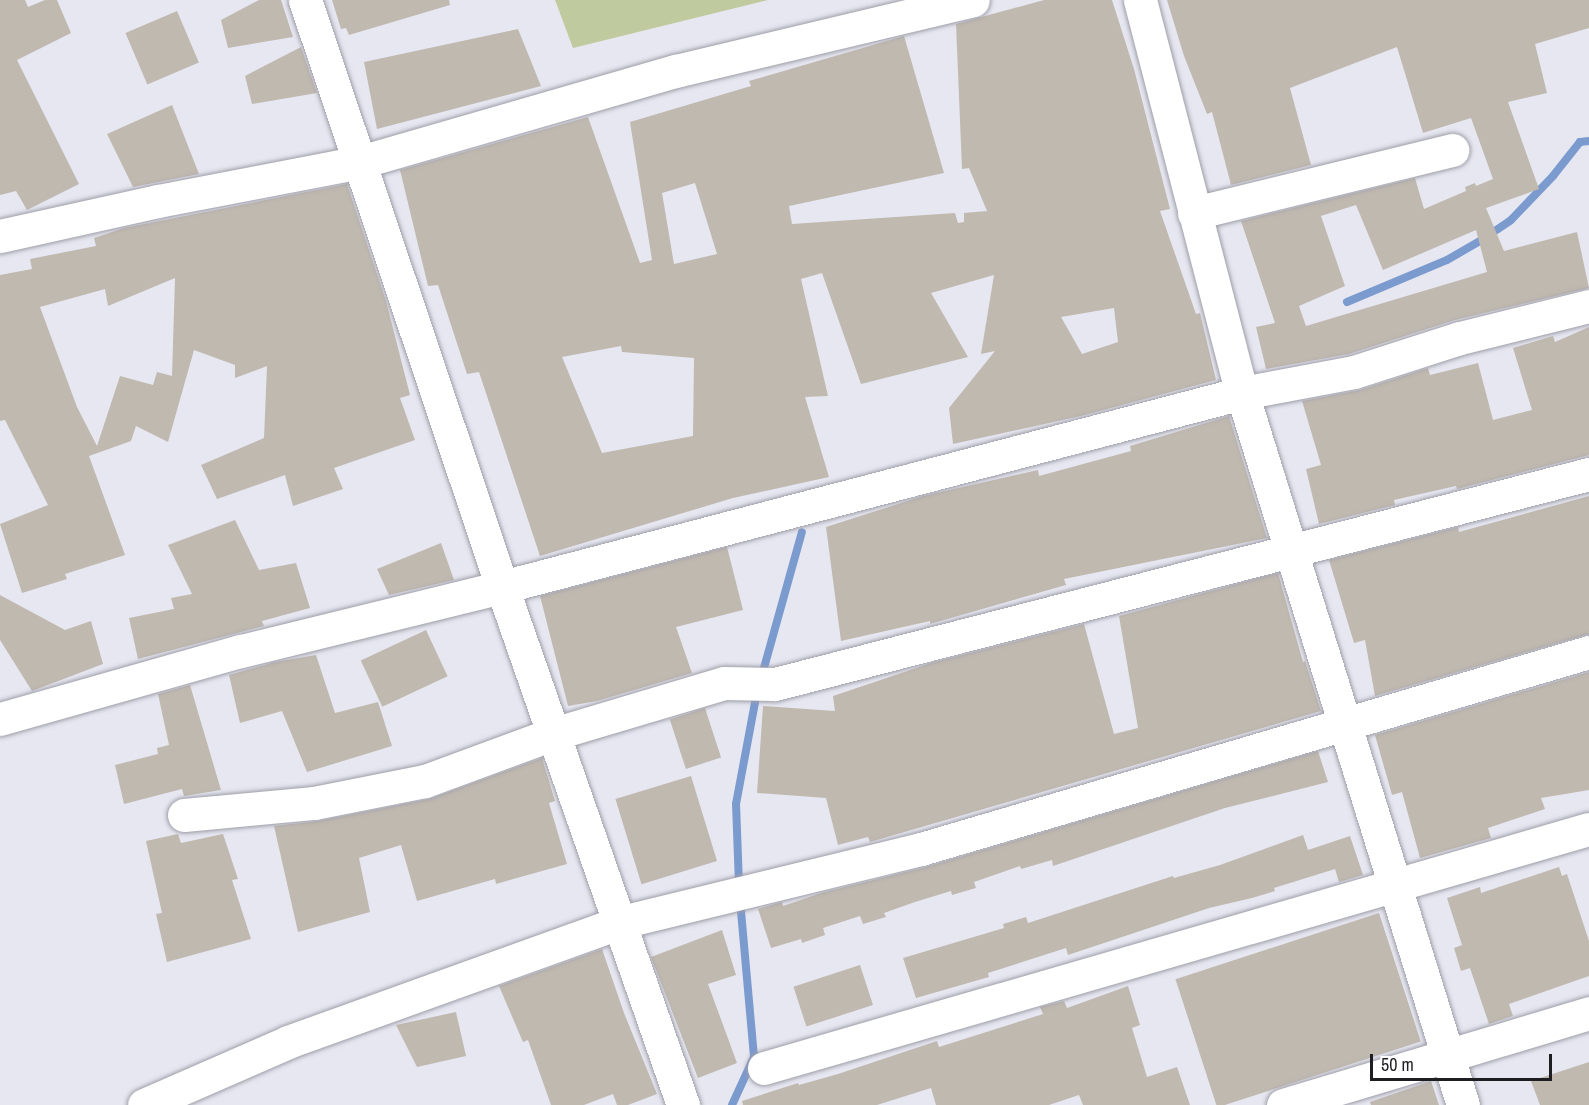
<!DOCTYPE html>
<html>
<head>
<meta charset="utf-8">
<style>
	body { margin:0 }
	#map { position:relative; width:1589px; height:1105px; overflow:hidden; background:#e7e7f2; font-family:"Archivo Narrow",sans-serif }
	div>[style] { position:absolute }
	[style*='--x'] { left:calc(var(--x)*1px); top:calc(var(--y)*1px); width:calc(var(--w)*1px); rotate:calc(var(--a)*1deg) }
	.green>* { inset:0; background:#bfcb9f }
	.stream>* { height:8px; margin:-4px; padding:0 4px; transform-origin:4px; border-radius:4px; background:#7b9ace }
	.building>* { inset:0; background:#c0b9b0; transform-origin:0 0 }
	.roads { filter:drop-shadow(0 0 2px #9e9ea8) drop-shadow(0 0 2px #9e9ea8) }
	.minor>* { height:33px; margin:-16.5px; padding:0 16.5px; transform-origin:16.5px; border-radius:16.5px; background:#fff }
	span { translate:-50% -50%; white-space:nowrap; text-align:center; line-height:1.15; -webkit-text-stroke:4.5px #fff; paint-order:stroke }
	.scale { position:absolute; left:1370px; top:1054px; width:182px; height:27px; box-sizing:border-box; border:3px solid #1e1e22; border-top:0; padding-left:8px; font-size:18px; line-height:21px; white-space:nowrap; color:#1e1e22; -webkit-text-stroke:4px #fff; paint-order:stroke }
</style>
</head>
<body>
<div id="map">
	<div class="green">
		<i style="clip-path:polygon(555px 0,768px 0,573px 48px)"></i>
	</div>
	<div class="stream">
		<i style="--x:1347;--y:302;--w:108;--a:-22.8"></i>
		<i style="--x:1447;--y:260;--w:38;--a:-30"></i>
		<i style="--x:1480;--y:241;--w:37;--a:-34"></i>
		<i style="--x:1511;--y:220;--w:61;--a:-46.3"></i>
		<i style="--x:1553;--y:176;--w:43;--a:-51.5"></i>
		<i style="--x:1580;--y:142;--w:9;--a:-6"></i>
		<i style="--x:762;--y:675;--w:148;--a:-74.4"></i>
		<i style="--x:739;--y:885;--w:81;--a:-92.1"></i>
		<i style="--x:736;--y:804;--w:114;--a:-79.4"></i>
		<i style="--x:732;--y:1105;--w:53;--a:-65.4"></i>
		<i style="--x:754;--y:1057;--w:158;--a:-95.1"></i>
	</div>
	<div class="building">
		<i style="clip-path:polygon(0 0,25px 0,28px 7px,45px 0,57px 0,71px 33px,17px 60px,79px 184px,27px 210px,16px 191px,0 195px)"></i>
		<i style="clip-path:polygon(259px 0,281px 0,293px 37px,228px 48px,221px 20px)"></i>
		<i style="clip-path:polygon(332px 0,449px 0,450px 5px,349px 35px,346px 28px,341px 29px)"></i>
		<i style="clip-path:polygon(evenodd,1044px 0,1112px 0,1134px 69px,1170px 209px,1160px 211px,1196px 314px,1200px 313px,1216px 380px,1081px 416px,953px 444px,949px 408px,995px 351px,981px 354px,994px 275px,931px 293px,968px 357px,861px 384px,822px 273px,801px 279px,828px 396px,805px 397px,829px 477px,733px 498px,540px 556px,479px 372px,467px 374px,438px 285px,428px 286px,400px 170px,588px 117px,640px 263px,652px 260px,630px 122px,751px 86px,749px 81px,904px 36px,944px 173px,789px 206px,792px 224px,955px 213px,958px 223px,964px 222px,964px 213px,987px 211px,969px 168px,962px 169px,956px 24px,1044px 0,695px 183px,717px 254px,674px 264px,662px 193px,695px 183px,1044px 0,1114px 308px,1118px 342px,1082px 354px,1061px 317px,1114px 308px,1044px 0,621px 346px,622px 352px,694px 358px,693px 436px,602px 453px,562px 357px,621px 346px)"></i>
		<i style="clip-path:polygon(evenodd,1167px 0,1589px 0,1589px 28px,1535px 44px,1547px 93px,1508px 102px,1539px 189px,1486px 208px,1504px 251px,1577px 232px,1589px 288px,1455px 320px,1349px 354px,1266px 369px,1256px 327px,1275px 323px,1241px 221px,1415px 178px,1424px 209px,1466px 191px,1465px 187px,1475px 183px,1476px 186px,1493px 179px,1471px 118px,1423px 133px,1397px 47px,1290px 88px,1311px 165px,1231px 185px,1212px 112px,1207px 114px,1184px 56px,1167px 0,1356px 205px,1383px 270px,1476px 230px,1487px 272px,1306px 326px,1299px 306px,1345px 286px,1321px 216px,1356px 205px)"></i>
		<i style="left:177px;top:11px;width:56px;height:56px;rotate:67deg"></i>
		<i style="clip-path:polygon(518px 29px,541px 86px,377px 129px,364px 62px)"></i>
		<i style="clip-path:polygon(301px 47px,317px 93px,252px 104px,245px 76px)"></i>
		<i style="clip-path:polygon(172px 105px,199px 174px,133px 187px,107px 134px)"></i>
		<i style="clip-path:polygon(evenodd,347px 184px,386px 301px,410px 395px,400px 398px,415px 440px,334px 468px,343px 489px,293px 506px,285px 475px,217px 499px,201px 465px,264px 438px,267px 366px,235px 378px,235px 365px,194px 350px,168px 442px,136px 426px,131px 441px,89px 456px,125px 555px,65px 574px,67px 579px,22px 593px,0 524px,48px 505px,5px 420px,0 421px,0 275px,32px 269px,30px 259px,96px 246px,94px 238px,124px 228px,347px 184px,175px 278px,172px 376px,157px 372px,153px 385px,120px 376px,97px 446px,77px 407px,40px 307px,105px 289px,108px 306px,175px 278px)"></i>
		<i style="clip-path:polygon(1589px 327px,1589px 455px,1457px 489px,1456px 486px,1394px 500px,1395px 505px,1319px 524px,1306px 469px,1321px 465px,1302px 401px,1360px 390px,1428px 368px,1430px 375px,1478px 363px,1493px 420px,1532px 410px,1513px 348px,1553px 336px,1555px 342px)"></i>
		<i style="clip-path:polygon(1229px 416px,1267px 538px,1064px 579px,1066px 585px,930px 624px,930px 621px,841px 641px,826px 527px,923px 496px,1038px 470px,1039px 476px,1131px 451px,1130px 446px)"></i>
		<i style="clip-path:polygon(1589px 496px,1589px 634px,1375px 696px,1365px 640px,1354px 643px,1329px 560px,1458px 527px,1459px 532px)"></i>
		<i style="clip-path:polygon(235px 520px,259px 570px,296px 563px,310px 608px,262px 621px,264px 626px,138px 659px,129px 618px,174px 609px,171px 598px,192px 594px,168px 545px)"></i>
		<i style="clip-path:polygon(441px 543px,454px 580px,389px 595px,377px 569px)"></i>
		<i style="clip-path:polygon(727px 547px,743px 610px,676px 627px,692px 673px,597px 701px,568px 706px,540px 596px)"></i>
		<i style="clip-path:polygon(1278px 573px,1303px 662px,1305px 661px,1321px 711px,870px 842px,868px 837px,838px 845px,826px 798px,757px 793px,763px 706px,835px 711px,833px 696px,931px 663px,1084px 624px,1114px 734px,1138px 728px,1119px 616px)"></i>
		<i style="clip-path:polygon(0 595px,65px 630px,91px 621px,103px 664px,32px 691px,0 640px)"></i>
		<i style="left:426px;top:630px;width:51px;height:72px;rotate:65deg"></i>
		<i style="clip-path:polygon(316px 655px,335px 713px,378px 702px,392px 746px,307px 772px,282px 711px,240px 723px,229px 675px,275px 662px)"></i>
		<i style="clip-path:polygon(1589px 672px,1589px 790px,1541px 798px,1545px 809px,1488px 828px,1491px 838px,1420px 858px,1402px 792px,1392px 795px,1375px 735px)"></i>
		<i style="clip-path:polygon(190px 685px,221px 790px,184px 796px,182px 789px,124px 804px,115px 765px,158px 754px,157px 748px,169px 745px,158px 694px)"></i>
		<i style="left:705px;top:708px;width:52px;height:37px;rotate:72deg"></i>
		<i style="clip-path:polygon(1318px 751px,1328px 782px,1225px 808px,1053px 866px,1052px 860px,1021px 869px,1020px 866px,974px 882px,976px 888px,952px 895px,951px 891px,915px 902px,884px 913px,886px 917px,863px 924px,860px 916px,823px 928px,825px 935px,802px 943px,801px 939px,771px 948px,758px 909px,782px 902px,783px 906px,821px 893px,926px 867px)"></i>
		<i style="clip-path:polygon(542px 758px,555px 801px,549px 803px,567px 864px,496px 884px,495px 879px,417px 901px,401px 845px,359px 858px,370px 912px,298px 932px,274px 826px,318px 821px,429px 799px)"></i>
		<i style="left:691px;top:776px;width:89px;height:79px;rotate:73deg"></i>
		<i style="clip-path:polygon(178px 834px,181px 843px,223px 834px,238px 879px,232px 880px,251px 939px,167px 962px,156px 914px,162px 913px,146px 841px)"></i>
		<i style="clip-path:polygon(1303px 835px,1308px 850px,1350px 836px,1363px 875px,1339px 882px,1335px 869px,1274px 888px,1275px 891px,1252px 898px,1209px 908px,1068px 955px,1066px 948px,988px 973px,989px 977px,916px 998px,903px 958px,1004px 928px,1003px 924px,1026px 917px,1028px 923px,1173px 876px,1174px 878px,1220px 865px)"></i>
		<i style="clip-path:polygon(1559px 867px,1562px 876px,1567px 874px,1589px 941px,1589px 976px,1509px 1004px,1513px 1016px,1489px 1024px,1470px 968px,1461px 971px,1454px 948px,1462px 945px,1447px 898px,1480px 887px,1481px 893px)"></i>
		<i style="left:1379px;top:913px;width:135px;height:214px;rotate:72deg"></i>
		<i style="clip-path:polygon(722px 930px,736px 975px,708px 984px,737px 1063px,698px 1078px,651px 957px)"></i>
		<i style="clip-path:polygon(602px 949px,624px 1013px,657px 1094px,628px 1105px,617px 1105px,613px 1094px,584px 1105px,551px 1105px,528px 1040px,523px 1042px,499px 986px)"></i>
		<i style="left:860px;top:965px;width:42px;height:70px;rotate:72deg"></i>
		<i style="clip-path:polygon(1128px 986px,1140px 1025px,1132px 1028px,1147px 1077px,1177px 1067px,1190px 1105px,1083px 1105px,1079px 1095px,1049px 1105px,936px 1105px,931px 1088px,877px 1105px,743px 1105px,742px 1101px,798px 1083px,799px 1085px,838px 1074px,937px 1041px,939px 1047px,1043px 1014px,1040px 1007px,1064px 1001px,1067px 1008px)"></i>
		<i style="clip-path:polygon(456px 1012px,466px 1056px,417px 1067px,396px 1025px)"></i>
		<i style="clip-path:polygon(1589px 1062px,1589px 1105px,1540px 1105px,1531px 1081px)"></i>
		<i style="clip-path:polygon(1431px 1081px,1439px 1105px,1371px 1105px,1370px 1102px)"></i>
	</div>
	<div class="roads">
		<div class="minor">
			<i style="--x:305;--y:0;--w:619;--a:71.45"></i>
			<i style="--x:502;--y:587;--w:549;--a:70.74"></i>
			<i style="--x:1140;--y:0;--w:406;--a:75.5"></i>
			<i style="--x:1242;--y:393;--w:746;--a:72.76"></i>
			<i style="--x:1194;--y:213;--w:266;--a:-13.7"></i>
			<i style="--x:0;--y:236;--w:162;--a:-12.5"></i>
			<i style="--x:158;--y:201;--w:206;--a:-10.9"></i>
			<i style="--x:360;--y:162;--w:329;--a:-16.1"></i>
			<i style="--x:676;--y:71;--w:305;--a:-13.4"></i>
			<i style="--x:0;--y:719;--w:250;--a:-15.8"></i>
			<i style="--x:241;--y:651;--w:269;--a:-13.8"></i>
			<i style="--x:502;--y:587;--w:765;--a:-14.69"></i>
			<i style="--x:1242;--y:393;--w:114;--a:-10.6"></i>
			<i style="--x:1354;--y:372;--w:111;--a:-17.8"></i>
			<i style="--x:1460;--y:338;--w:133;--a:-13.9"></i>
			<i style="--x:184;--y:815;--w:131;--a:-5.3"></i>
			<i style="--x:314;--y:803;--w:113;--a:-11.2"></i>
			<i style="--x:425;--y:781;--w:136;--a:-20.2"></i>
			<i style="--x:553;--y:734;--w:178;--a:-16.6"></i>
			<i style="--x:724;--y:683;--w:51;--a:1.1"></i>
			<i style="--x:775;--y:684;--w:841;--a:-14.47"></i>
			<i style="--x:764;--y:1068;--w:859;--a:-16.16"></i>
			<i style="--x:144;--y:1105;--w:157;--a:-23.6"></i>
			<i style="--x:288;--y:1042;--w:354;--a:-19.8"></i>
			<i style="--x:621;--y:922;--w:309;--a:-13.7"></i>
			<i style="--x:921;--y:849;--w:696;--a:-16.43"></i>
			<i style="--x:1283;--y:1105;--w:320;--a:-16.7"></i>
		</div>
	</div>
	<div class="scale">50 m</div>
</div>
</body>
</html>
